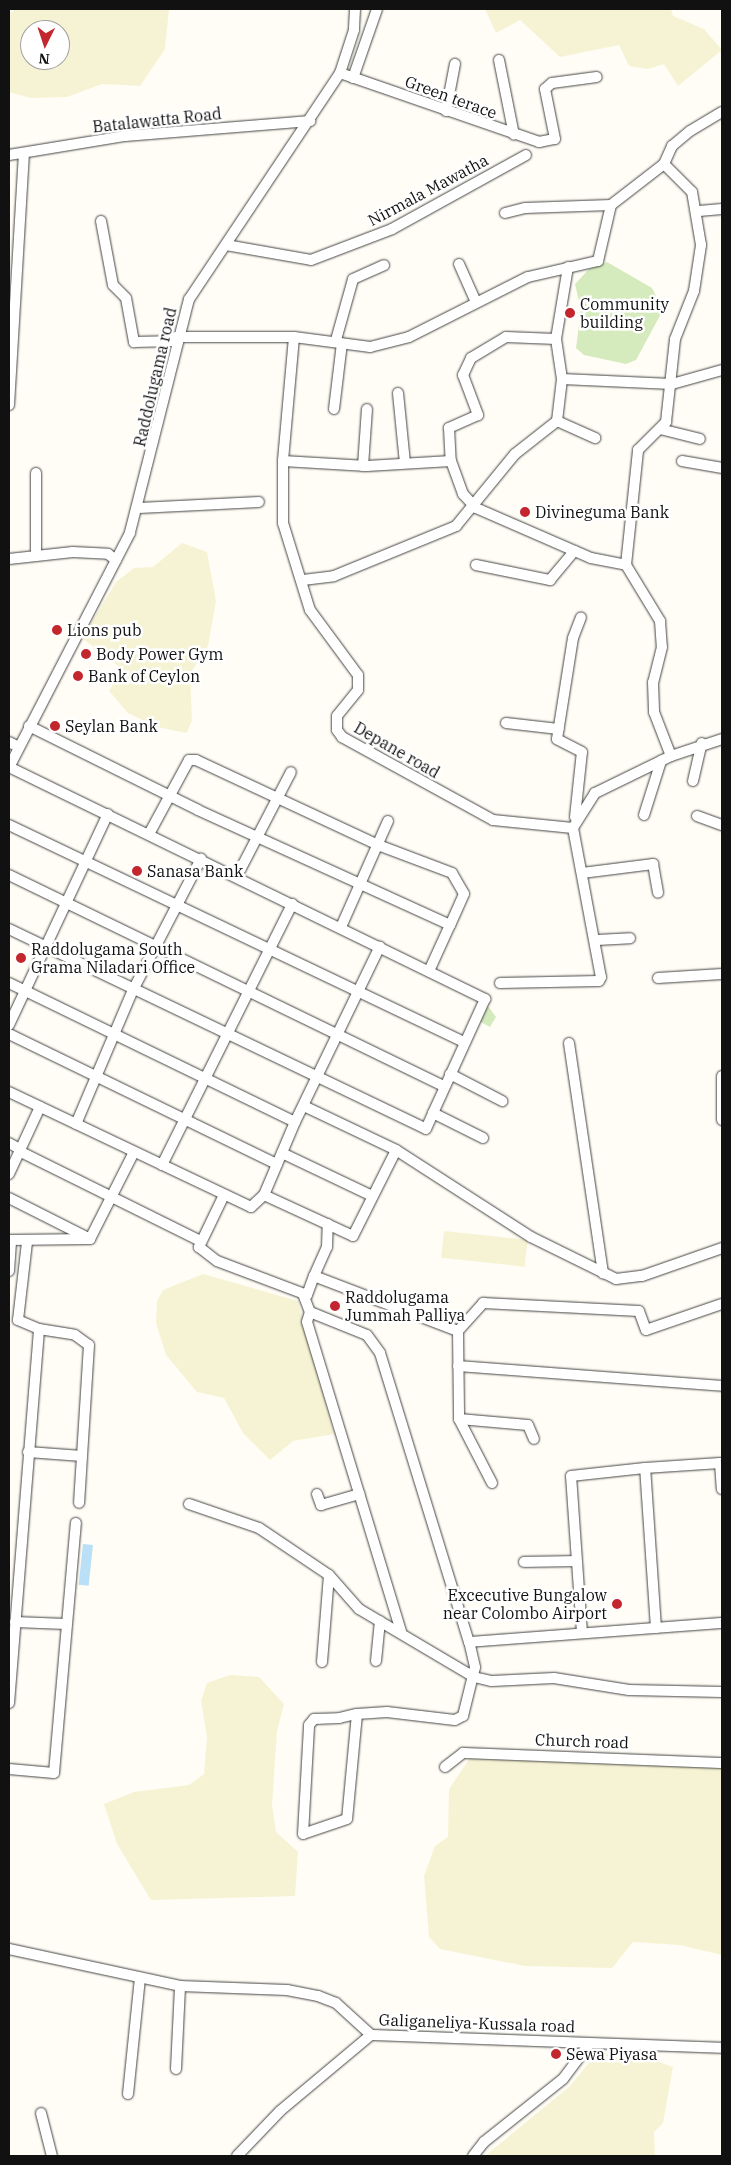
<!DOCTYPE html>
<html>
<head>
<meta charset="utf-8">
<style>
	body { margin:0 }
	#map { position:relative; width:731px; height:2165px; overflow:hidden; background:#fffdf5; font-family:"IBM Plex Serif",serif }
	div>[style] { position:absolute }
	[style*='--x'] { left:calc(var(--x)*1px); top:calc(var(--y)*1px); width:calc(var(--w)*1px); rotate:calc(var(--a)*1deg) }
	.farmland>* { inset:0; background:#f6f3d4; transform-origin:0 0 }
	.green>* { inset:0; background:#d5ebbd }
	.water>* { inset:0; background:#b9e0f7; transform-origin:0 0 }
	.roads { filter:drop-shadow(0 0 1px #444) drop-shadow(0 0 1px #444) }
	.minor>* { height:10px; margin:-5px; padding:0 5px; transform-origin:5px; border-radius:5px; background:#fff }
	.dots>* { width:14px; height:14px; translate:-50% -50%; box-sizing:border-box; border:2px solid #fff; border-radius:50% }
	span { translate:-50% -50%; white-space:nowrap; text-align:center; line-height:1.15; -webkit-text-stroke:5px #fff; paint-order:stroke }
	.street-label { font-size:16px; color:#111 }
	.poi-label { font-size:16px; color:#111 }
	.left { translate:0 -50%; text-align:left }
	.right { translate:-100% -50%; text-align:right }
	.frame { position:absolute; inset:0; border:10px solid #111; pointer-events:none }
	.north { position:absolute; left:20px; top:20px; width:50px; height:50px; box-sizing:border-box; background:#fff; border:1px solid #a0a0a0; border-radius:50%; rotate:184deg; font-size:14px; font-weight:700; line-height:20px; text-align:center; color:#111 }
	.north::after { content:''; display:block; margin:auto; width:18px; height:22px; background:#c4262e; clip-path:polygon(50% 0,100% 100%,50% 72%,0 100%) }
</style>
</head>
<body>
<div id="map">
	<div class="farmland">
		<i style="clip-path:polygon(evenodd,16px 9px,169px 9px,165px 49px,140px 86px,102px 84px,67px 97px,31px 98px,9px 92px,9px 14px,16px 9px,30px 30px,60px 30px,60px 60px,30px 60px,30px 30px)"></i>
		<i style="clip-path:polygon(485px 9px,671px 9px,673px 16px,704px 29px,722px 50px,678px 86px,664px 64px,648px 69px,629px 66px,619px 45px,560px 57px,520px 20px,496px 33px)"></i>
		<i style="clip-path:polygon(182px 543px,207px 552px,216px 601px,208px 646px,190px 674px,192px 720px,187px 733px,157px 727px,128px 713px,109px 691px,122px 669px,82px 638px,116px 582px,134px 568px,153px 567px)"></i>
		<i style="left:444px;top:1231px;width:84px;height:27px;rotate:6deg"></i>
		<i style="clip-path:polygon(203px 1274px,298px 1301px,334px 1434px,293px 1441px,270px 1460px,243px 1433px,224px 1398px,197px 1392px,166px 1355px,156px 1323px,157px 1301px,163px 1290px)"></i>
		<i style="clip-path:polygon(230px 1675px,259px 1677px,284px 1704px,277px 1731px,272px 1805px,276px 1832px,298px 1852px,295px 1896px,151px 1900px,117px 1844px,104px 1804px,134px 1792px,189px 1785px,204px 1774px,207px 1737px,201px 1701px,207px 1683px)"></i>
		<i style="clip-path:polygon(470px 1758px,722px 1767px,722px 1955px,680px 1945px,633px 1942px,612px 1968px,525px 1966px,440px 1949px,429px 1937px,424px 1876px,435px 1846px,448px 1837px,449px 1789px)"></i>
		<i style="clip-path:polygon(597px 2053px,645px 2057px,673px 2067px,663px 2123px,654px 2132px,655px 2156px,485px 2156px,570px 2086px)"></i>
	</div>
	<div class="green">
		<i style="clip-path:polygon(607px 262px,652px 288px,663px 310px,636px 360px,626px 364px,584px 355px,576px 348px,581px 310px,575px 284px,589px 269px)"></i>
		<i style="clip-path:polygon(485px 1002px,496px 1017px,490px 1027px,477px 1020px)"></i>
	</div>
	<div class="water">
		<i style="left:83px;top:1544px;width:10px;height:41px;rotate:6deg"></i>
	</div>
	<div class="roads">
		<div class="minor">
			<i style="--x:355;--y:9;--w:21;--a:93"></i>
			<i style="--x:354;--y:30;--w:45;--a:108"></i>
			<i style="--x:340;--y:73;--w:272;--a:123.7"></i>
			<i style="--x:189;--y:299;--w:241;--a:104.2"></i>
			<i style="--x:130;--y:533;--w:263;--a:117.3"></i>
			<i style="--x:9;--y:767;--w:530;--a:25.98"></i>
			<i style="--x:485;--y:999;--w:125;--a:114.5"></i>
			<i style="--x:499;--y:60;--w:76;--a:78.7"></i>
			<i style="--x:340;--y:73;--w:211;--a:19.1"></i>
			<i style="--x:539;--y:142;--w:16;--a:-11"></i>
			<i style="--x:555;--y:139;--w:51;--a:-101.3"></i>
			<i style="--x:545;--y:89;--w:9;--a:-41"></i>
			<i style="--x:552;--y:83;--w:45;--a:-7.6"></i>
			<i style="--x:353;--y:78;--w:73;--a:-70.8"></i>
			<i style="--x:446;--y:111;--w:48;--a:-79.2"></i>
			<i style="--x:9;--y:155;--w:118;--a:-9.3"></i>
			<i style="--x:125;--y:136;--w:186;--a:-4.6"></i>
			<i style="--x:699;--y:211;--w:23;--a:-5"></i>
			<i style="--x:505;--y:213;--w:21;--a:-14"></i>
			<i style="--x:525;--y:208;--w:86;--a:-2"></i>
			<i style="--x:101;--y:221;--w:65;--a:79.4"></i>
			<i style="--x:113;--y:285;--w:18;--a:45"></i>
			<i style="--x:126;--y:298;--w:45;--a:79.7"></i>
			<i style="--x:134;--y:342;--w:42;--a:-1.4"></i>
			<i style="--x:226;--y:245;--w:86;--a:10"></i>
			<i style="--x:311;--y:260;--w:87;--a:-20.9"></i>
			<i style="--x:392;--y:229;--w:153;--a:-28.9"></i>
			<i style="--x:459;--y:264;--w:39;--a:66"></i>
			<i style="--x:568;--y:267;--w:73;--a:99.5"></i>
			<i style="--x:556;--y:339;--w:40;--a:81.5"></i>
			<i style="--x:562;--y:379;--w:110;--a:2.6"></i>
			<i style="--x:672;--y:384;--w:52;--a:-15.6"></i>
			<i style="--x:176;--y:337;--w:118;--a:0"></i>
			<i style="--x:294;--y:337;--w:77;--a:7.5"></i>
			<i style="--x:370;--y:347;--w:40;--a:-14.4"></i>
			<i style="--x:409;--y:337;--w:133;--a:-26.8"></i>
			<i style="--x:528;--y:277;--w:72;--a:-12.9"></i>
			<i style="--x:598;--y:261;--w:57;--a:-76.9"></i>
			<i style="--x:611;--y:205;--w:67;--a:-37.7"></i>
			<i style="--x:664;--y:164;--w:20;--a:-66"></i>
			<i style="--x:672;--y:146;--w:23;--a:-40"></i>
			<i style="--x:690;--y:131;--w:37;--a:-31"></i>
			<i style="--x:294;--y:337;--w:124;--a:95.1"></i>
			<i style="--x:283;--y:461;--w:62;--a:90"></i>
			<i style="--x:283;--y:523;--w:91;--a:72.8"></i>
			<i style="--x:310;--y:610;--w:81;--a:53.6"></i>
			<i style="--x:358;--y:675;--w:15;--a:90"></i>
			<i style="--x:358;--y:690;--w:33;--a:129"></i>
			<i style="--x:337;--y:716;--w:14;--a:90"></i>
			<i style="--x:337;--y:730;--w:9;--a:54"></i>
			<i style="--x:342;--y:737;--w:172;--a:28.8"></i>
			<i style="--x:493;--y:820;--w:80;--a:5.7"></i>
			<i style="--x:573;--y:828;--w:152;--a:79.4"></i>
			<i style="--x:601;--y:977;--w:4;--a:117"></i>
			<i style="--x:599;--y:981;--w:99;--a:178.8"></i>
			<i style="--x:556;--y:339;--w:50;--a:-177.7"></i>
			<i style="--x:506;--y:337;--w:41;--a:149"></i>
			<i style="--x:471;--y:358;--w:19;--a:115"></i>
			<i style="--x:463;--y:375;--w:43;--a:69.4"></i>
			<i style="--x:478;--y:415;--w:32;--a:156"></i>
			<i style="--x:449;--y:428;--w:33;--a:87"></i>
			<i style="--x:451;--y:461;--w:35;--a:70"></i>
			<i style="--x:463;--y:494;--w:19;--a:47"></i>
			<i style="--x:476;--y:508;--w:125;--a:23.5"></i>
			<i style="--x:591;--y:558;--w:36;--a:11"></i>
			<i style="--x:626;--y:565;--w:66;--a:58.7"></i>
			<i style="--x:660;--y:621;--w:26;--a:86"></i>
			<i style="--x:662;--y:647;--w:36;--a:104"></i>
			<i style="--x:653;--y:682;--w:30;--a:88"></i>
			<i style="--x:654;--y:712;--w:47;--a:68.9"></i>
			<i style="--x:671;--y:756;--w:85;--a:154"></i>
			<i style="--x:595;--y:793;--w:41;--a:122.2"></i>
			<i style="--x:336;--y:340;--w:63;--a:-74.4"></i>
			<i style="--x:353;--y:279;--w:34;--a:-24"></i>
			<i style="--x:398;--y:393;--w:70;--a:84.3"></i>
			<i style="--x:9;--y:405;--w:250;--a:-86.6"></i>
			<i style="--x:334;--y:409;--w:66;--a:-83.1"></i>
			<i style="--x:557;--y:421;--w:42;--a:24.1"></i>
			<i style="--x:660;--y:429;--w:41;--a:14"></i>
			<i style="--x:283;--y:461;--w:84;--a:3.4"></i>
			<i style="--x:367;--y:466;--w:84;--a:-3.4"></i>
			<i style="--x:682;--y:461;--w:41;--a:9.9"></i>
			<i style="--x:363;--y:466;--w:57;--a:-86"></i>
			<i style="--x:36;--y:473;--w:83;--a:90"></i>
			<i style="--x:139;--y:508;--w:120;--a:-2.9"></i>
			<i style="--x:9;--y:559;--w:64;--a:-6.2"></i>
			<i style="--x:73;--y:552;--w:35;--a:3"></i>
			<i style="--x:108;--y:554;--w:10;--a:37"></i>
			<i style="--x:476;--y:565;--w:76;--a:11.5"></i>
			<i style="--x:550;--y:580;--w:38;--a:-50"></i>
			<i style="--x:626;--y:565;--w:116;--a:-84"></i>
			<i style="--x:638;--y:450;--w:40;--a:-45"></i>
			<i style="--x:666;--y:422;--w:83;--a:-83.8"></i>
			<i style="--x:675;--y:339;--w:52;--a:-68.4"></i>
			<i style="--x:694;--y:291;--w:47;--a:-81.3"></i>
			<i style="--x:701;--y:245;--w:54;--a:-99.6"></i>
			<i style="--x:692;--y:192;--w:40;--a:-135"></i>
			<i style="--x:303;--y:580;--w:31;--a:-7"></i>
			<i style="--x:334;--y:576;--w:132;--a:-22.3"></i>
			<i style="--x:456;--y:526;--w:93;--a:-50.7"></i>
			<i style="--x:515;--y:454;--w:53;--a:-38.2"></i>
			<i style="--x:557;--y:421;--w:42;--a:-83.2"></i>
			<i style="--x:506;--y:723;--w:53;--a:6.5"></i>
			<i style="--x:29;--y:726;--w:189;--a:26.4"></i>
			<i style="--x:198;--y:810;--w:277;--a:24.5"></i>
			<i style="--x:450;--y:925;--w:51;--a:114.5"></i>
			<i style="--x:9;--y:742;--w:11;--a:27"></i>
			<i style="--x:671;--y:756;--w:54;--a:-18.4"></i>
			<i style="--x:693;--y:781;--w:39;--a:-77"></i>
			<i style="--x:644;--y:815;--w:57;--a:-72.5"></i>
			<i style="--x:697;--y:816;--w:27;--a:20"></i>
			<i style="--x:575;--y:817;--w:65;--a:-83.9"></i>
			<i style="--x:582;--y:752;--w:28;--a:-153"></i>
			<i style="--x:557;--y:739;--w:102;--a:-81"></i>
			<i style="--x:573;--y:638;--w:22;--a:-69"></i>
			<i style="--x:9;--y:825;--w:504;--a:25.5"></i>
			<i style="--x:149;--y:834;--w:84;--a:-61.6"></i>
			<i style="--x:189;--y:760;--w:7;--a:0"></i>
			<i style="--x:196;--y:760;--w:201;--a:25"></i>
			<i style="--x:378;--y:845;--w:79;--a:20.7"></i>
			<i style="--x:452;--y:873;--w:24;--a:60"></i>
			<i style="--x:464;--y:894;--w:34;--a:114"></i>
			<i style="--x:582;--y:873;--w:72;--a:-7.2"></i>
			<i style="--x:653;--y:864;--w:29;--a:80"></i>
			<i style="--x:9;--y:875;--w:483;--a:25.9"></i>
			<i style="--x:237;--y:876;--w:117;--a:-62.6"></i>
			<i style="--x:341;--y:927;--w:116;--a:-66.1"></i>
			<i style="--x:9;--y:929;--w:462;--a:25.6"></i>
			<i style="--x:426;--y:1129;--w:17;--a:-66"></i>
			<i style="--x:433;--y:1113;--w:56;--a:26.6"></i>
			<i style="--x:597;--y:940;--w:33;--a:-3"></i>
			<i style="--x:658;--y:978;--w:64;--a:-3.6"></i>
			<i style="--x:9;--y:983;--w:318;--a:25.9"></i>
			<i style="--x:295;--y:1122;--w:195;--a:-64.2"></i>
			<i style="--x:9;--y:1025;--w:233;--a:-64.9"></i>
			<i style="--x:9;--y:1034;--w:298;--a:25.9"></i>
			<i style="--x:569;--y:1043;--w:233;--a:81.6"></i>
			<i style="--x:450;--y:1074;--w:59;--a:27.4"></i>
			<i style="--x:722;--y:1076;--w:44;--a:90"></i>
			<i style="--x:9;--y:1092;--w:268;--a:25.4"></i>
			<i style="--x:251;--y:1207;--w:18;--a:-43"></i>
			<i style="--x:264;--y:1195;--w:79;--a:-67"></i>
			<i style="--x:306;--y:1107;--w:100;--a:25.5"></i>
			<i style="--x:396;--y:1150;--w:161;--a:32.8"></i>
			<i style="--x:531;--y:1237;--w:95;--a:26.3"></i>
			<i style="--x:616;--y:1279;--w:26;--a:-7"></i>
			<i style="--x:642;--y:1276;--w:85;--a:-19.3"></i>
			<i style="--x:76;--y:1124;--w:146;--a:-67"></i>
			<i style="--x:133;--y:990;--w:148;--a:-62.6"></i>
			<i style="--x:9;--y:1143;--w:13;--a:29"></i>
			<i style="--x:19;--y:1151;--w:202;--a:26.4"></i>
			<i style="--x:282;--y:1153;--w:100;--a:25.5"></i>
			<i style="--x:162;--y:1165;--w:292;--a:-63.5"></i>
			<i style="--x:9;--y:1174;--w:74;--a:-65.2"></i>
			<i style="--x:224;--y:1195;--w:58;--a:115.7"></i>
			<i style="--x:199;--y:1247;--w:23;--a:38"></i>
			<i style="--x:217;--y:1261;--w:96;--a:20.7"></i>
			<i style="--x:307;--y:1295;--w:20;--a:-70"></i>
			<i style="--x:314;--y:1276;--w:154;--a:20.9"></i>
			<i style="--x:458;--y:1331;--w:88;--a:89.3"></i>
			<i style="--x:459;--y:1419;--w:72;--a:62.7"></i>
			<i style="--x:264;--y:1195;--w:98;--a:24.7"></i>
			<i style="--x:353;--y:1236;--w:96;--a:-63.4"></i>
			<i style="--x:9;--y:1198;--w:91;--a:26.8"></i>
			<i style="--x:90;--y:1239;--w:97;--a:-63.2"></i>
			<i style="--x:9;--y:1240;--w:81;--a:-0.7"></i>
			<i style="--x:9;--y:1271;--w:30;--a:-86"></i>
			<i style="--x:314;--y:1276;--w:32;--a:-66"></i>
			<i style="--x:327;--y:1247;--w:23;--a:-88"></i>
			<i style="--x:303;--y:1294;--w:19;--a:69"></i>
			<i style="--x:310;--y:1312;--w:61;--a:22"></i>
			<i style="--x:367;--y:1335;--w:22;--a:54"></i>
			<i style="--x:380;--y:1353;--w:302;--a:72.9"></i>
			<i style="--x:469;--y:1642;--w:254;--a:-4.3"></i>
			<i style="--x:310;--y:1312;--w:10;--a:107"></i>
			<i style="--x:307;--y:1322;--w:324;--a:73.1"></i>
			<i style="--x:39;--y:1329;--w:36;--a:9"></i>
			<i style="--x:75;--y:1335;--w:17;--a:36"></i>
			<i style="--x:89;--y:1345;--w:158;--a:93.6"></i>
			<i style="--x:458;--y:1331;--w:38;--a:-48"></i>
			<i style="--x:483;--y:1303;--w:156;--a:2.9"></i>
			<i style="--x:639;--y:1311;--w:20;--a:70"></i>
			<i style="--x:646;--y:1330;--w:80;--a:-18.9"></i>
			<i style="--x:458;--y:1366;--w:265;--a:4.3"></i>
			<i style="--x:459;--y:1419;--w:69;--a:5"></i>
			<i style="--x:528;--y:1425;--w:15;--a:67"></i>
			<i style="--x:28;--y:1452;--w:54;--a:4.2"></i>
			<i style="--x:317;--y:1494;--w:12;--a:70"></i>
			<i style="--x:321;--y:1505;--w:40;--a:-16"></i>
			<i style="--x:189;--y:1504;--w:74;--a:18.9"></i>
			<i style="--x:259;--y:1528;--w:84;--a:33.9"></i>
			<i style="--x:329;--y:1575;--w:45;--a:48.6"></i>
			<i style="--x:359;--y:1609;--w:134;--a:30.6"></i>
			<i style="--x:474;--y:1677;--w:18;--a:13"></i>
			<i style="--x:492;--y:1681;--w:62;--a:-2.8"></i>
			<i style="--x:554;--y:1678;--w:76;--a:9.1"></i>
			<i style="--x:629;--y:1690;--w:93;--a:1.2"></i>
			<i style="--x:524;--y:1562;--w:51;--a:-1.1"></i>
			<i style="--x:15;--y:1622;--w:51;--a:2.2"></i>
			<i style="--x:656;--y:1628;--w:160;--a:-93.9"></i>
			<i style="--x:645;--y:1468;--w:75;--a:-3.8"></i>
			<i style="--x:720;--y:1463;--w:26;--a:86"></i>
			<i style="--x:582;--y:1633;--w:157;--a:-94"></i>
			<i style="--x:571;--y:1476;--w:74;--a:-6.2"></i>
			<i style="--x:376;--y:1661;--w:40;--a:-84.3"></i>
			<i style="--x:322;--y:1662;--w:87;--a:-85.4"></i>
			<i style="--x:9;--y:1703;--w:375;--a:-85.4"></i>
			<i style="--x:39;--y:1329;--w:23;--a:-157"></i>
			<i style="--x:18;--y:1320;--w:79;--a:-83.4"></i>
			<i style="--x:357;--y:1714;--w:105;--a:95.4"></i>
			<i style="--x:347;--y:1819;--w:46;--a:161.2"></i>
			<i style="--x:303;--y:1834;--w:109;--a:-86.8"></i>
			<i style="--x:309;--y:1725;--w:8;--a:-50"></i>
			<i style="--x:314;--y:1719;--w:25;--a:-2"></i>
			<i style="--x:339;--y:1718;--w:18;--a:-13"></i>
			<i style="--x:357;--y:1714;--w:30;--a:-4"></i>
			<i style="--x:387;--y:1712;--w:68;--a:6.7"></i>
			<i style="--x:455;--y:1720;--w:9;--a:-27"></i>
			<i style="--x:463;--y:1716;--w:50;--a:-76.2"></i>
			<i style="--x:475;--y:1667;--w:26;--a:-103"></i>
			<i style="--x:445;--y:1767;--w:23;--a:-38"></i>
			<i style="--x:463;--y:1753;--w:259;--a:2.2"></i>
			<i style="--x:9;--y:1769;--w:45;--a:5.1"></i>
			<i style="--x:54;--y:1773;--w:251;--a:-85"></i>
			<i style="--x:9;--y:1949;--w:175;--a:12.2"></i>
			<i style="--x:180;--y:1986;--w:107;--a:2.1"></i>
			<i style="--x:287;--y:1990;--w:32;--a:11"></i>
			<i style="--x:318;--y:1996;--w:19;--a:21"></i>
			<i style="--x:336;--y:2003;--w:47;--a:42.4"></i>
			<i style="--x:371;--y:2035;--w:351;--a:2.1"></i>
			<i style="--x:176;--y:2069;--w:83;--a:-87.2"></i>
			<i style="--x:128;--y:2094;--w:117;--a:-84.1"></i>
			<i style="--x:41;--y:2113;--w:44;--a:75.7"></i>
			<i style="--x:237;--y:2156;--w:62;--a:-46.3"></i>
			<i style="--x:280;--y:2111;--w:119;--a:-39.9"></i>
			<i style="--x:473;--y:2156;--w:18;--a:-52"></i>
			<i style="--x:484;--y:2142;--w:101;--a:-38.6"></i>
			<i style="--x:563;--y:2079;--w:45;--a:-53.1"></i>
		</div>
	</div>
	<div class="dots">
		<i style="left:570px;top:313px;background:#c4262e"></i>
		<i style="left:525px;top:512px;background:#c4262e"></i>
		<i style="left:57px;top:630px;background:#c4262e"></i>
		<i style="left:86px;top:654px;background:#c4262e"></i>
		<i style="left:78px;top:676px;background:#c4262e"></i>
		<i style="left:55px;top:726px;background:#c4262e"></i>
		<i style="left:137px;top:871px;background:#c4262e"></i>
		<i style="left:21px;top:958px;background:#c4262e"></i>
		<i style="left:335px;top:1306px;background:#c4262e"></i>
		<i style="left:617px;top:1604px;background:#c4262e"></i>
		<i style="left:556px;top:2054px;background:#c4262e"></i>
	</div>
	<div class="street-label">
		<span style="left:451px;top:97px;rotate:20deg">Green terace</span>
		<span style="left:157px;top:120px;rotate:-6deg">Batalawatta Road</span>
		<span style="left:428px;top:190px;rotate:-28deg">Nirmala Mawatha</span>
		<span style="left:155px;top:377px;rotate:-77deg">Raddolugama road</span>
		<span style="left:397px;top:750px;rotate:30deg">Depane road</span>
		<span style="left:582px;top:1741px;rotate:2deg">Church road</span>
		<span style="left:477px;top:2023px;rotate:2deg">Galiganeliya-Kussala road</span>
	</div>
	<div class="poi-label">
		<span class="left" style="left:580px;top:313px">Community<br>building</span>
		<span class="left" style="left:535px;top:512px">Divineguma Bank</span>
		<span class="left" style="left:67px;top:630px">Lions pub</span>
		<span class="left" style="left:96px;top:654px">Body Power Gym</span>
		<span class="left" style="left:88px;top:676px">Bank of Ceylon</span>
		<span class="left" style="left:65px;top:726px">Seylan Bank</span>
		<span class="left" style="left:147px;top:871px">Sanasa Bank</span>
		<span class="left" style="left:31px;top:958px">Raddolugama South<br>Grama Niladari Office</span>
		<span class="left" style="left:345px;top:1306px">Raddolugama<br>Jummah Palliya</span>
		<span class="right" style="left:607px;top:1604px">Excecutive Bungalow<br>near Colombo Airport</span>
		<span class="left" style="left:566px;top:2054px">Sewa Piyasa</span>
	</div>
	<div class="frame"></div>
	<div class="north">N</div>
</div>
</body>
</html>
